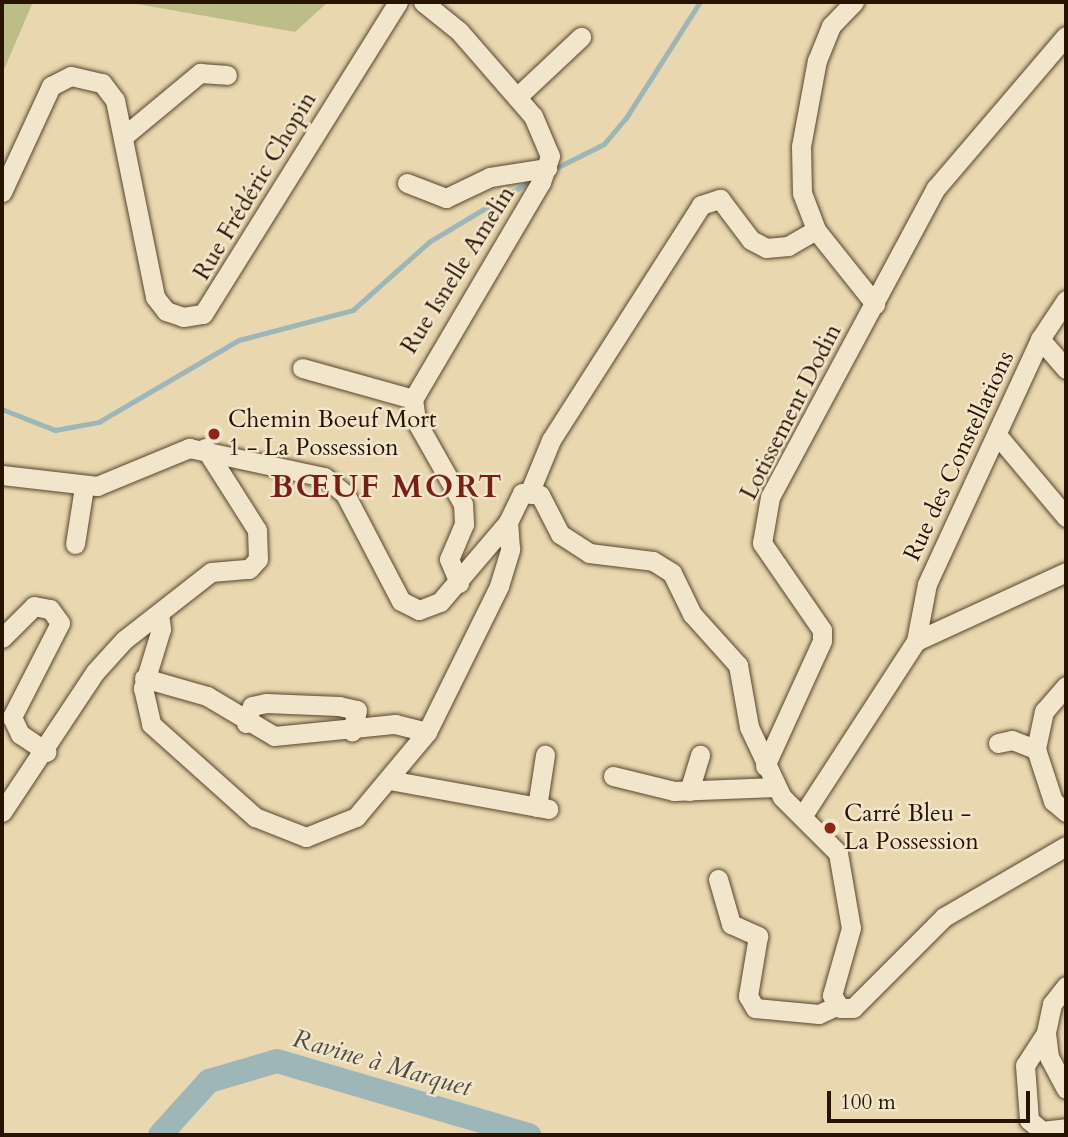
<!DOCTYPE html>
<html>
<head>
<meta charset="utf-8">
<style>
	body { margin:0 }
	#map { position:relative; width:1068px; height:1137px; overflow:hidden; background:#e9d7af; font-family:Cardo,serif }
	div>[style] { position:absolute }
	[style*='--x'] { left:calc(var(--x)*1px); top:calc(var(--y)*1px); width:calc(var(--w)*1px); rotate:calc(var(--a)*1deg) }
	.green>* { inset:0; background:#bcbd87 }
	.stream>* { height:4.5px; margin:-2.25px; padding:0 2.25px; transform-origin:2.25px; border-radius:2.25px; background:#9db6b7 }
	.river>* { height:24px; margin:-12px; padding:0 12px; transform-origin:12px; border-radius:12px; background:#9db6b7 }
	.roads { filter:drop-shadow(0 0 2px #58442c) drop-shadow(0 0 2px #58442c) }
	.minor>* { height:19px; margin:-9.5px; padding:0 9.5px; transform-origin:9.5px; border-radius:9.5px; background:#f1e5cb }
	.dots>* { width:19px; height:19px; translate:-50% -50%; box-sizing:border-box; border:4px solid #f1e5cb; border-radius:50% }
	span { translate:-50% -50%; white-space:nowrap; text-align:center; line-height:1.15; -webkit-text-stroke:5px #f1e5cb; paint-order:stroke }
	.street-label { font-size:24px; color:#271300 }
	.poi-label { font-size:24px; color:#271300 }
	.left { translate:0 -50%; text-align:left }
	.water-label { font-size:26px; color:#504c40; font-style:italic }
	.district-label { font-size:32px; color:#7a1f14; font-weight:700; letter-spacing:2px }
	.frame { position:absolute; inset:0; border:4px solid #271300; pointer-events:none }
	.scale { position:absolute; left:827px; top:1091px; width:203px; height:32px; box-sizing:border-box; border:4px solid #271300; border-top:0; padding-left:9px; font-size:21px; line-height:24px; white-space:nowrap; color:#271300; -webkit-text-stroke:5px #f1e5cb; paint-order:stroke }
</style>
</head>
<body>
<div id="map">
	<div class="green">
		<i style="clip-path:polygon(2px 2px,33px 2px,2px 74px)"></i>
		<i style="clip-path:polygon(126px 2px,328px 2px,295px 32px)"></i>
	</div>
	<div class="stream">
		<i style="--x:558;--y:167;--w:51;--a:-26.6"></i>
		<i style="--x:604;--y:144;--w:34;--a:-50"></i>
		<i style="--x:626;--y:118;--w:138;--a:-57.5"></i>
		<i style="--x:2;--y:409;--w:57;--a:21.6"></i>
		<i style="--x:55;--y:430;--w:45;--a:-10.3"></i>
		<i style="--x:99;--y:422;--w:162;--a:-30.4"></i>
		<i style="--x:239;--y:340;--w:118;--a:-14.7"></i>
		<i style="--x:353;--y:310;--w:102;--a:-41.8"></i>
		<i style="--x:429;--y:242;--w:120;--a:-31"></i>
	</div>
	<div class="river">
		<i style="--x:160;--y:1135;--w:73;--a:-47.8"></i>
		<i style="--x:209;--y:1081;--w:71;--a:-16.4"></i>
		<i style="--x:277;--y:1061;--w:263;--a:16.4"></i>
	</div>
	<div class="roads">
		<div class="minor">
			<i style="--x:423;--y:2;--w:46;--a:38.9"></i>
			<i style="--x:459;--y:31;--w:113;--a:49"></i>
			<i style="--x:533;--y:116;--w:43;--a:67"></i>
			<i style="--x:550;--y:156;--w:28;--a:109"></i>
			<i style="--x:541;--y:182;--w:252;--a:120.5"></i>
			<i style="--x:413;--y:399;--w:22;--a:82"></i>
			<i style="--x:416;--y:421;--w:95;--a:60.5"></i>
			<i style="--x:463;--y:504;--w:20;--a:87"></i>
			<i style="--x:464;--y:524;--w:38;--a:113"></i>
			<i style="--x:449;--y:559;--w:26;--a:67"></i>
			<i style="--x:854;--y:2;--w:33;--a:134"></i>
			<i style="--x:831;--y:26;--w:37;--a:112"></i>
			<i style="--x:817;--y:60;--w:87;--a:100.5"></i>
			<i style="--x:801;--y:146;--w:47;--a:88.8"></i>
			<i style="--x:802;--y:193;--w:40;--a:69"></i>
			<i style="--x:816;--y:230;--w:95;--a:51.4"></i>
			<i style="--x:517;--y:97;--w:88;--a:-43.2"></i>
			<i style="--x:124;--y:136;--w:99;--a:-39.7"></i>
			<i style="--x:200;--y:73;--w:27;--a:4"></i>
			<i style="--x:407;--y:183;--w:42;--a:21"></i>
			<i style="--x:446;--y:198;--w:49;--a:-25.5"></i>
			<i style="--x:490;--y:177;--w:58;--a:-9"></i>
			<i style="--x:2;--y:192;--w:117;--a:-65.2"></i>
			<i style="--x:51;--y:86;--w:22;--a:-27"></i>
			<i style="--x:71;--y:76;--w:32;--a:13"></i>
			<i style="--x:102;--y:83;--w:21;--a:53"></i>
			<i style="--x:115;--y:100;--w:201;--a:78.5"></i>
			<i style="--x:155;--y:297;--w:18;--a:52"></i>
			<i style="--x:166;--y:311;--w:18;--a:19"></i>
			<i style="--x:183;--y:317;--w:20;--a:-9"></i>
			<i style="--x:203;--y:314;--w:368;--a:-58"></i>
			<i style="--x:1040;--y:339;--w:40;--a:49"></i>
			<i style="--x:302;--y:368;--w:115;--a:15.6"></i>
			<i style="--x:998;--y:436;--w:106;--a:50"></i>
			<i style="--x:2;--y:475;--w:96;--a:6.6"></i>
			<i style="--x:97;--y:486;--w:100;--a:-22.4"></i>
			<i style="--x:189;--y:448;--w:138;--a:12.1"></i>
			<i style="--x:324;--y:477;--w:27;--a:39"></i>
			<i style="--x:345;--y:494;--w:121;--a:62.4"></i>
			<i style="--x:401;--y:601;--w:20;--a:27"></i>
			<i style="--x:419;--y:610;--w:22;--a:-21"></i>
			<i style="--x:440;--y:602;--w:105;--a:-49.6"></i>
			<i style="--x:530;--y:491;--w:55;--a:-67.6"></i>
			<i style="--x:551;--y:440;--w:279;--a:-57.4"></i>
			<i style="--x:701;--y:205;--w:20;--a:-18"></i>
			<i style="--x:720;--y:199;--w:51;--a:52.9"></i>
			<i style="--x:751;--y:240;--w:17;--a:28"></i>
			<i style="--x:766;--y:248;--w:22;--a:-5"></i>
			<i style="--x:788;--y:246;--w:32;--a:-30"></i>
			<i style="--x:75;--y:544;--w:58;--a:-81"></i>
			<i style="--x:159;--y:614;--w:15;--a:82"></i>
			<i style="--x:161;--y:629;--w:62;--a:107"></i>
			<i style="--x:143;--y:688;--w:37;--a:77"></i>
			<i style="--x:151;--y:724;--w:140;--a:41.8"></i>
			<i style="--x:255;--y:817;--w:55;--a:21.4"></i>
			<i style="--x:306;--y:837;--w:54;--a:-21.8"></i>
			<i style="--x:356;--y:817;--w:111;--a:-50.1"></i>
			<i style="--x:427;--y:732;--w:163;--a:-63.7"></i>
			<i style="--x:499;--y:586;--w:39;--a:-73"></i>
			<i style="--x:510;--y:549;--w:27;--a:-94"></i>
			<i style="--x:508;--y:522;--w:32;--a:-64"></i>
			<i style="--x:522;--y:493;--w:18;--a:6"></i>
			<i style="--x:540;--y:495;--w:44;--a:62.9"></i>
			<i style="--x:560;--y:534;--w:35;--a:33"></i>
			<i style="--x:589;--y:553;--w:64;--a:7.1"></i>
			<i style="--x:653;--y:561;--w:22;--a:32"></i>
			<i style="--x:672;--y:573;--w:46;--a:64"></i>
			<i style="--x:692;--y:614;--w:69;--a:48"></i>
			<i style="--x:738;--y:665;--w:63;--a:79.9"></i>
			<i style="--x:749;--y:727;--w:77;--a:64.8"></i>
			<i style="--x:782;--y:797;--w:79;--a:45"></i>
			<i style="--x:838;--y:853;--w:76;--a:80.2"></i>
			<i style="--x:851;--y:928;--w:70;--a:105.8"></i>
			<i style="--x:832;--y:995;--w:15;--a:58"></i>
			<i style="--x:840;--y:1008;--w:13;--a:0"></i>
			<i style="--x:853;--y:1008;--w:129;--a:-45"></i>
			<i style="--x:944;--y:917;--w:141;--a:-30.2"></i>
			<i style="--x:2;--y:638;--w:45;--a:-45"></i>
			<i style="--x:34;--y:606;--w:16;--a:11"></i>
			<i style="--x:50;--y:609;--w:17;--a:54"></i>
			<i style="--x:60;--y:623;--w:106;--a:117.1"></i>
			<i style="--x:12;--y:717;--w:19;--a:65"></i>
			<i style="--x:20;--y:734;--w:32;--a:34"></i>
			<i style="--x:916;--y:641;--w:165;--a:-24.7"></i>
			<i style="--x:144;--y:678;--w:66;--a:15.9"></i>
			<i style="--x:207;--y:696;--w:78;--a:30.8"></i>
			<i style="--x:274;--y:736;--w:122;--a:-5.7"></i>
			<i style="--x:395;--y:724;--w:33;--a:14"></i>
			<i style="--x:1066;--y:686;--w:33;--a:131"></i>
			<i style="--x:1044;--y:711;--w:39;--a:102"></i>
			<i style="--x:1036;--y:749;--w:55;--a:71.9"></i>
			<i style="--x:1053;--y:801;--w:17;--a:40"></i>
			<i style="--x:246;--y:723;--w:18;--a:-71"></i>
			<i style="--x:252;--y:706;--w:14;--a:-12"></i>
			<i style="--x:266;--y:703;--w:73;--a:2.4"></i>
			<i style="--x:339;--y:706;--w:18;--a:13"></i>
			<i style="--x:357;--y:710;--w:22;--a:103"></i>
			<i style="--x:998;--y:743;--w:14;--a:-12"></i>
			<i style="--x:1012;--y:740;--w:26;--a:21"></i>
			<i style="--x:765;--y:766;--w:137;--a:-65.5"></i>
			<i style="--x:822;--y:641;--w:11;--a:-90"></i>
			<i style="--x:822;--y:630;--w:106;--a:-124.6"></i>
			<i style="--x:762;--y:543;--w:47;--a:-80.1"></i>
			<i style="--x:770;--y:497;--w:351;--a:-61.8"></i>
			<i style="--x:936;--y:188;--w:200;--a:-49.5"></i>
			<i style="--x:613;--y:776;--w:63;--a:13.8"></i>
			<i style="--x:674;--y:791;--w:102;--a:-2.2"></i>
			<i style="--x:389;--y:780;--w:162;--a:10.3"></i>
			<i style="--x:689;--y:791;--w:38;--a:-73"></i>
			<i style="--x:537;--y:807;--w:53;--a:-81.3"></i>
			<i style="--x:2;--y:812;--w:168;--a:-56.4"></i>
			<i style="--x:95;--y:672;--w:43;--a:-47.8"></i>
			<i style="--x:124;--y:640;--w:110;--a:-38"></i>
			<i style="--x:211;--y:572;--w:38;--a:-5"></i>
			<i style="--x:249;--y:569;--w:13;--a:-48"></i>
			<i style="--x:258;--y:559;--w:29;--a:-92"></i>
			<i style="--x:257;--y:530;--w:97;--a:-122.4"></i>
			<i style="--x:803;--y:815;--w:207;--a:-57"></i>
			<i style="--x:916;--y:641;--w:58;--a:-79.1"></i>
			<i style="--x:927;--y:584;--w:270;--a:-65.2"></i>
			<i style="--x:1040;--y:339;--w:47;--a:-56.3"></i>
			<i style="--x:718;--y:879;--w:47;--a:73.9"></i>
			<i style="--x:731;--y:924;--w:30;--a:24"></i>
			<i style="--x:758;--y:936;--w:61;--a:99.5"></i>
			<i style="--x:748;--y:996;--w:14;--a:60"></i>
			<i style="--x:755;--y:1008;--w:64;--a:5.4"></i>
			<i style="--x:819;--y:1014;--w:19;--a:-25"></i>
			<i style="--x:1066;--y:986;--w:23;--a:128"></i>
			<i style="--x:1052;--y:1004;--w:30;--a:102"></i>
			<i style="--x:1046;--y:1033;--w:24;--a:83"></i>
			<i style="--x:1049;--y:1057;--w:36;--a:62"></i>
			<i style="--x:1046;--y:1033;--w:38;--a:123"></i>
			<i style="--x:1025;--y:1065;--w:55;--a:85.8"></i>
			<i style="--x:1029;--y:1120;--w:17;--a:40"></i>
			<i style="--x:1042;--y:1131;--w:24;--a:-7"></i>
		</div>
	</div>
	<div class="dots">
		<i style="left:214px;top:434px;background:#8f2418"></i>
		<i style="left:830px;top:828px;background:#8f2418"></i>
	</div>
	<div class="street-label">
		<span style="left:255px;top:186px;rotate:-59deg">Rue Frédéric Chopin</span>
		<span style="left:458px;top:270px;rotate:-58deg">Rue Isnelle Amelin</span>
		<span style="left:791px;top:412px;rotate:-63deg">Lotissement Dodin</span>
		<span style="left:959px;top:456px;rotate:-65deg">Rue des Constellations</span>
	</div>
	<div class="poi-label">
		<span class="left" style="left:228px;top:434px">Chemin Boeuf Mort<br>1 - La Possession</span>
		<span class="left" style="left:844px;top:828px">Carré Bleu -<br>La Possession</span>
	</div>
	<div class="water-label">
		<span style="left:382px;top:1063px;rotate:16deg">Ravine à Marquet</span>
	</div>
	<div class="district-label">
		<span style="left:387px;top:487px">BŒUF MORT</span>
	</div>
	<div class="frame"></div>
	<div class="scale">100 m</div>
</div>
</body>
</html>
